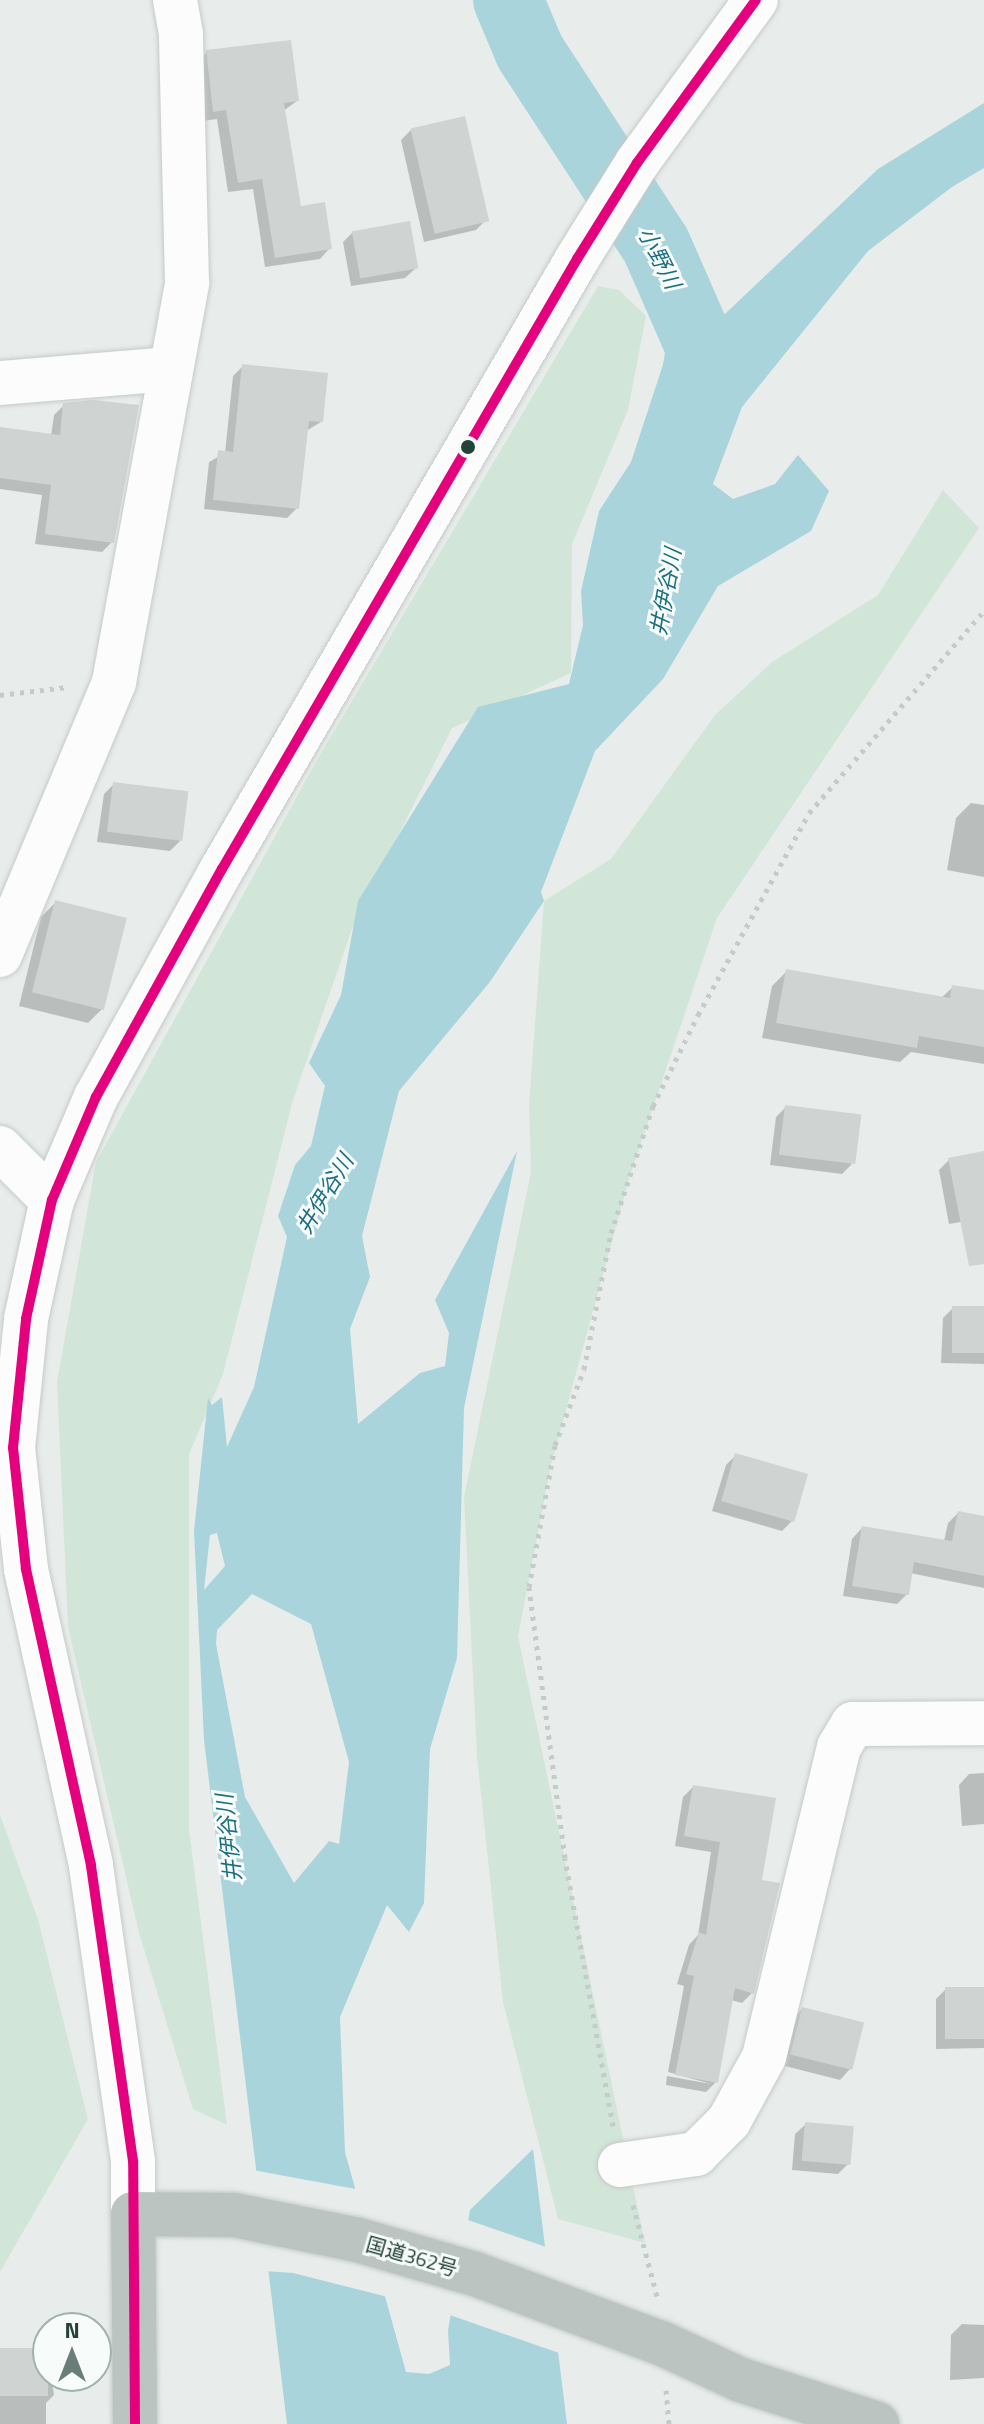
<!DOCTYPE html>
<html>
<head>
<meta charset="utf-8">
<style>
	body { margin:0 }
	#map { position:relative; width:984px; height:2424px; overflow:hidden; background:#e8edeb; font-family:"Titillium Web","Noto Sans JP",sans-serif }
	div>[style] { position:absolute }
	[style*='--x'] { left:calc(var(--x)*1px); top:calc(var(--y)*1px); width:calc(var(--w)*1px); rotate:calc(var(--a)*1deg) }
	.green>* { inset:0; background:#d1e6d8 }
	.water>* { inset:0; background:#a9d4db }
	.pier>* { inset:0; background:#e8edeb }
	.shadow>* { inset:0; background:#0003 }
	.river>* { height:70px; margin:-35px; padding:0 35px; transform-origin:35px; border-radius:35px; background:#a9d4db }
	.building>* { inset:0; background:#cfd4d2; transform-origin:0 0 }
	.path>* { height:5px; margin-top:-2.5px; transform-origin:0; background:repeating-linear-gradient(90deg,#c3ccca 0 4px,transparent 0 10px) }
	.roads { filter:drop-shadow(0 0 2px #c5cac8) drop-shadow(0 0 2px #c5cac8) }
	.street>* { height:44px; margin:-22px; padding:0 22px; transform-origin:22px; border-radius:22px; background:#fcfcfc }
	.secondary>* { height:44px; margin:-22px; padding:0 22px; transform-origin:22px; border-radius:22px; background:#fcfcfc }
	.highway>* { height:44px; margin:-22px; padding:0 22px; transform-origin:22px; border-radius:22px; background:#bcc4c2 }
	.bus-1>* { height:10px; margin:-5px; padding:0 5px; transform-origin:5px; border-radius:5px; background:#e5007d }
	.dots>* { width:22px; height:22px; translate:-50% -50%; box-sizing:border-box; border:4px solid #f7fbf9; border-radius:50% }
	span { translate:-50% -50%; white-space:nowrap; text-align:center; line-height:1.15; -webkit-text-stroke:6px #f7fbf9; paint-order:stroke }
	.street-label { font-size:20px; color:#24423a }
	.water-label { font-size:22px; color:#1c6f80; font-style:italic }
	.north { position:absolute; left:32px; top:2312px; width:80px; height:80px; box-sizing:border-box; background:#f7fbf9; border:2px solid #a3b1ad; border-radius:50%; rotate:0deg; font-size:22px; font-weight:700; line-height:32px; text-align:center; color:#24423a }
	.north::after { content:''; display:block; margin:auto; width:28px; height:36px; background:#697e78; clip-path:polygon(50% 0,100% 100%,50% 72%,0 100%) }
</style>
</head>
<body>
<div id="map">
	<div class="green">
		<i style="clip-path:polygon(598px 286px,619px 290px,646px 316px,628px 410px,572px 544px,571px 673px,452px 728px,353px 926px,293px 1100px,223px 1374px,189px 1454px,189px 1829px,227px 2125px,193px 2109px,139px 1933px,68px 1627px,57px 1382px,96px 1162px,317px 760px)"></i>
		<i style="clip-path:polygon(943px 490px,979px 528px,717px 918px,629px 1179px,551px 1465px,518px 1636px,645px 2243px,558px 2219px,503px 2002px,477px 1756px,464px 1497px,531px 1172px,529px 1105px,544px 901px,611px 859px,715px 715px,772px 662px,878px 595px)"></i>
		<i style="clip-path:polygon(0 1815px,38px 1919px,88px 2119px,0 2272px)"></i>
	</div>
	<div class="water">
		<i style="clip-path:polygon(evenodd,984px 103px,984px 168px,952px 187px,868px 251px,742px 407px,713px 484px,733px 499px,775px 484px,798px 455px,829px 491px,811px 531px,718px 586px,663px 679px,595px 751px,541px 892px,544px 901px,489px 983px,399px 1091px,362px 1236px,370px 1277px,350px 1329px,358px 1424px,420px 1373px,445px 1366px,449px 1333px,435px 1300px,517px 1151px,464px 1408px,457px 1658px,430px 1749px,424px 1903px,409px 1932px,387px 1905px,340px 2017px,345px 2152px,406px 2372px,429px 2374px,450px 2365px,448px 2330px,470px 2210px,533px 2149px,567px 2424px,287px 2424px,204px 1740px,194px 1531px,208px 1398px,212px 1405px,222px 1397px,227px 1447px,254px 1387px,287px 1237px,278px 1216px,295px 1165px,311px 1146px,325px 1086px,309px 1063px,341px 995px,358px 901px,478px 707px,569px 684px,583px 625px,581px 591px,599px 511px,631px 462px,674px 331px,710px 328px,878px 169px,984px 103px,217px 1533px,225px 1566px,204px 1590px,210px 1535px,217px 1533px,984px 103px,252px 1594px,311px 1624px,349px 1762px,339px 1844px,329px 1841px,294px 1883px,245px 1797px,216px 1644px,217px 1630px,252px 1594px)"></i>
	</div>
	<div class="pier">
		<i style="clip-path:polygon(252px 2170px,361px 2190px,392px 2298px,293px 2273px,264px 2271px)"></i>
		<i style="clip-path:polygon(465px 2219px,549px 2248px,562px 2354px,447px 2314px)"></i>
	</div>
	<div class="shadow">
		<i style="clip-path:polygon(207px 52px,297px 101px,283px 111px,300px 208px,330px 248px,320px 259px,265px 267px,253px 189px,228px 192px,217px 119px,203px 121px,197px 62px)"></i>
		<i style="clip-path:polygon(411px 130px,486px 220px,476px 230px,424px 242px,401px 140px)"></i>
		<i style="clip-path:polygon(353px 232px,416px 268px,405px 278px,351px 286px,343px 242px)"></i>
		<i style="clip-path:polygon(243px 366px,321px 422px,306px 431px,297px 508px,287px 518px,204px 509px,209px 462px,225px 453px,233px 376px)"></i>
		<i style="clip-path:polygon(64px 405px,112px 542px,102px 552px,35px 544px,42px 495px,0 489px,0 429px,51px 436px,54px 415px)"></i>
		<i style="clip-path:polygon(114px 784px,180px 841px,170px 851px,97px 842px,104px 794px)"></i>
		<i style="clip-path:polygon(971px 803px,984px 805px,984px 877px,947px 870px,956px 818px)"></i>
		<i style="clip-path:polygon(56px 902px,103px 1008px,88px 1023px,19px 1006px,41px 917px)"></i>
		<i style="clip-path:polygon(787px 971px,941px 998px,953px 987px,984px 992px,984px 1064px,911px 1052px,900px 1062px,762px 1038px,772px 986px)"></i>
		<i style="clip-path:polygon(786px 1107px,852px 1164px,842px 1174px,770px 1165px,776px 1117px)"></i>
		<i style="clip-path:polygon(984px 1153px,984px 1218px,949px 1224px,939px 1170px,949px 1160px)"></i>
		<i style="clip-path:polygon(953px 1308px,984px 1308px,984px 1364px,941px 1363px,943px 1318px)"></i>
		<i style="clip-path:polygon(736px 1455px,792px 1521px,782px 1531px,712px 1511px,726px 1465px)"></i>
		<i style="clip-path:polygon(958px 1513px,984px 1518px,984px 1588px,910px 1573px,907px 1594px,897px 1604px,843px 1596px,852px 1539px,862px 1528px,944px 1541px,948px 1523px)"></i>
		<i style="clip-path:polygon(984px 1773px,984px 1824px,962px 1826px,959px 1785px,969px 1774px)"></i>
		<i style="clip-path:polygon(693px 1787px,760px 1882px,752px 1993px,742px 2003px,731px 2000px,716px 2082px,706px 2092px,666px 2085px,667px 2076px,711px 2084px,668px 2072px,684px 1986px,677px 1984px,689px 1945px,698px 1935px,711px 1852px,675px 1846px,683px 1797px)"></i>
		<i style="clip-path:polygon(946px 1989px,984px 1989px,984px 2048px,936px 2049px,936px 1999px)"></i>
		<i style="clip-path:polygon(802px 2009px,850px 2069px,840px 2080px,781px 2065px,792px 2020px)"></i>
		<i style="clip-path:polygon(806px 2124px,848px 2164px,838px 2174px,792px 2170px,795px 2134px)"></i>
		<i style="clip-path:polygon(962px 2324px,984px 2325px,984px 2378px,950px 2380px,951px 2335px)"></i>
		<i style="clip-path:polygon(48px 2350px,54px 2395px,46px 2403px,46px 2424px,0 2424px,0 2352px)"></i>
	</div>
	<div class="river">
		<i style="--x:508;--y:0;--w:56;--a:67.1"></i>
		<i style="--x:530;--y:52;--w:230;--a:56.9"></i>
		<i style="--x:656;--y:245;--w:112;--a:66.4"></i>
		<i style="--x:701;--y:348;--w:75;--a:98.5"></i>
	</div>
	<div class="building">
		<i style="clip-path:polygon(291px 40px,299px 101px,284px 103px,301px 206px,325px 202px,332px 249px,275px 258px,262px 179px,238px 183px,226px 110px,213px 112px,206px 50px)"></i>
		<i style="left:465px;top:116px;width:108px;height:56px;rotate:77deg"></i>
		<i style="left:410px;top:221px;width:48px;height:59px;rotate:80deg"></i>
		<i style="clip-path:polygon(242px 364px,328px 373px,323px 422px,309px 421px,299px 509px,213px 500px,218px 450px,233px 452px)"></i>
		<i style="clip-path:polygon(93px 400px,139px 405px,114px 543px,45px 534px,51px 485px,0 478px,0 427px,60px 435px,63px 403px)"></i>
		<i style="left:113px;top:782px;width:76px;height:50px;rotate:7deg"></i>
		<i style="left:55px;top:900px;width:74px;height:95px;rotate:14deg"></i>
		<i style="clip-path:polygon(786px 969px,950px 998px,952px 985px,984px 990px,984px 1047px,919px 1036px,917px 1048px,776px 1023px)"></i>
		<i style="left:785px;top:1105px;width:77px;height:50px;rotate:7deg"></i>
		<i style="clip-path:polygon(984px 1151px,984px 1264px,969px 1266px,948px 1158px)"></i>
		<i style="left:952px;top:1306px;width:32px;height:47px"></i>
		<i style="left:735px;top:1453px;width:76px;height:50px;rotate:16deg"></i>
		<i style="clip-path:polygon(958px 1511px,984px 1516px,984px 1576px,914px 1562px,909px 1595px,852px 1586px,862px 1526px,952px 1541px)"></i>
		<i style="clip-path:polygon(693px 1785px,776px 1798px,762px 1880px,780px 1883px,754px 1994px,735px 1988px,718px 2083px,675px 2075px,694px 1976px,686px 1974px,699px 1932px,706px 1935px,720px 1842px,684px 1836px)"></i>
		<i style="left:945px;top:1987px;width:39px;height:52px"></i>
		<i style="left:802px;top:2007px;width:64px;height:49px;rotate:14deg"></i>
		<i style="left:805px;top:2122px;width:49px;height:39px;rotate:5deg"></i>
		<i style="left:48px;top:2348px;width:48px;height:48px;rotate:90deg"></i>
	</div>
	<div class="path">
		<i style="--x:0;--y:695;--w:67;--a:-6.8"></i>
		<i style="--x:613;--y:2126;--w:272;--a:-100.2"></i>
		<i style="--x:565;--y:1858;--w:273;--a:-97.6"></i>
		<i style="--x:529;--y:1587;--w:144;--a:-79.6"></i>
		<i style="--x:555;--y:1445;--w:81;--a:-69.1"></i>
		<i style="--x:584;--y:1369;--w:139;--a:-78.8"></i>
		<i style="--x:611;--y:1233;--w:134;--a:-71.7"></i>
		<i style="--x:653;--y:1106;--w:102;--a:-63.7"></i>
		<i style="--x:698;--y:1015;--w:230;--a:-61.2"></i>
		<i style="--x:809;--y:813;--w:267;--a:-49.1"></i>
		<i style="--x:633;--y:2205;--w:98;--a:75.3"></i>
		<i style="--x:666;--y:2390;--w:34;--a:85"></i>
	</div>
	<div class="roads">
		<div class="street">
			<i style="--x:0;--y:383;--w:170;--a:-4.7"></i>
			<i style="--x:0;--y:955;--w:296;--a:-67.3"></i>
			<i style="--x:114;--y:682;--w:406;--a:-79.6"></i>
			<i style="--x:187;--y:283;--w:249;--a:-91.4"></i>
			<i style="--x:181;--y:34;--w:35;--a:-100"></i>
			<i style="--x:0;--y:1148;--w:74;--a:45"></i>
			<i style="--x:620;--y:2165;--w:77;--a:-8.2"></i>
			<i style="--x:696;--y:2154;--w:47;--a:-45"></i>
			<i style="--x:729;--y:2121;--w:73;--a:-61.3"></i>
			<i style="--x:764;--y:2057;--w:319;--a:-76.4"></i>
			<i style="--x:839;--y:1747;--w:27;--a:-59"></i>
			<i style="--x:853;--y:1724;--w:131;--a:-0.4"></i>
		</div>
		<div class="secondary">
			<i style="--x:133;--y:2214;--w:53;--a:-90"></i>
			<i style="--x:133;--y:2161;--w:299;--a:-98.1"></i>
			<i style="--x:91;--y:1865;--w:303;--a:-102.4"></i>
			<i style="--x:26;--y:1569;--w:122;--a:-96.1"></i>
			<i style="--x:13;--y:1448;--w:130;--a:-84.2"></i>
			<i style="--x:26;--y:1319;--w:122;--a:-77.7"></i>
			<i style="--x:52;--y:1200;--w:112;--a:-66.9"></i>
			<i style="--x:96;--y:1097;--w:260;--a:-61.1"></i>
			<i style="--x:222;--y:869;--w:706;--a:-59.8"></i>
			<i style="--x:577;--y:259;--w:113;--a:-58"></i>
			<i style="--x:637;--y:163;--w:202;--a:-53.9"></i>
		</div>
		<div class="highway">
			<i style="--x:135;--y:2424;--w:210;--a:-90.5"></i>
			<i style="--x:133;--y:2214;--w:101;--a:0.6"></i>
			<i style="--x:234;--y:2215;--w:126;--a:11.4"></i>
			<i style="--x:358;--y:2240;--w:122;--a:16.2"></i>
			<i style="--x:475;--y:2274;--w:198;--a:20.4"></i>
			<i style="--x:661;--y:2343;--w:88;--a:24.8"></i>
			<i style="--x:741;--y:2380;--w:143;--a:17.9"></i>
		</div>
	</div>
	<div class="bus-1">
		<i style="--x:135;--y:2424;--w:263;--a:-90.4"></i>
		<i style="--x:133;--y:2161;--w:299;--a:-98.1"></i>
		<i style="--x:91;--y:1865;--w:303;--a:-102.4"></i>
		<i style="--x:26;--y:1569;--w:122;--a:-96.1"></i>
		<i style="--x:13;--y:1448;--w:130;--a:-84.2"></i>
		<i style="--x:26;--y:1319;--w:122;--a:-77.7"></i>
		<i style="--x:52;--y:1200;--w:112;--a:-66.9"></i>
		<i style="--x:96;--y:1097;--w:260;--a:-61.1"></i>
		<i style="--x:222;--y:869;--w:706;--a:-59.8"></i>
		<i style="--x:577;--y:259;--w:113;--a:-58"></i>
		<i style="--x:637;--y:163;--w:202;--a:-53.9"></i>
	</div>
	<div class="dots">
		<i style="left:468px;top:447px;background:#24423a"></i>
	</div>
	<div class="street-label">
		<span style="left:412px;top:2256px;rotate:16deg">国道362号</span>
	</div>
	<div class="water-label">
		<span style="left:659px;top:258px;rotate:63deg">小野川</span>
		<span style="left:666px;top:592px;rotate:-80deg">井伊谷川</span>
		<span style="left:325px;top:1194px;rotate:-59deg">井伊谷川</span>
		<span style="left:229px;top:1838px;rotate:-96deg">井伊谷川</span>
	</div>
	<div class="north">N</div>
</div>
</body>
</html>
